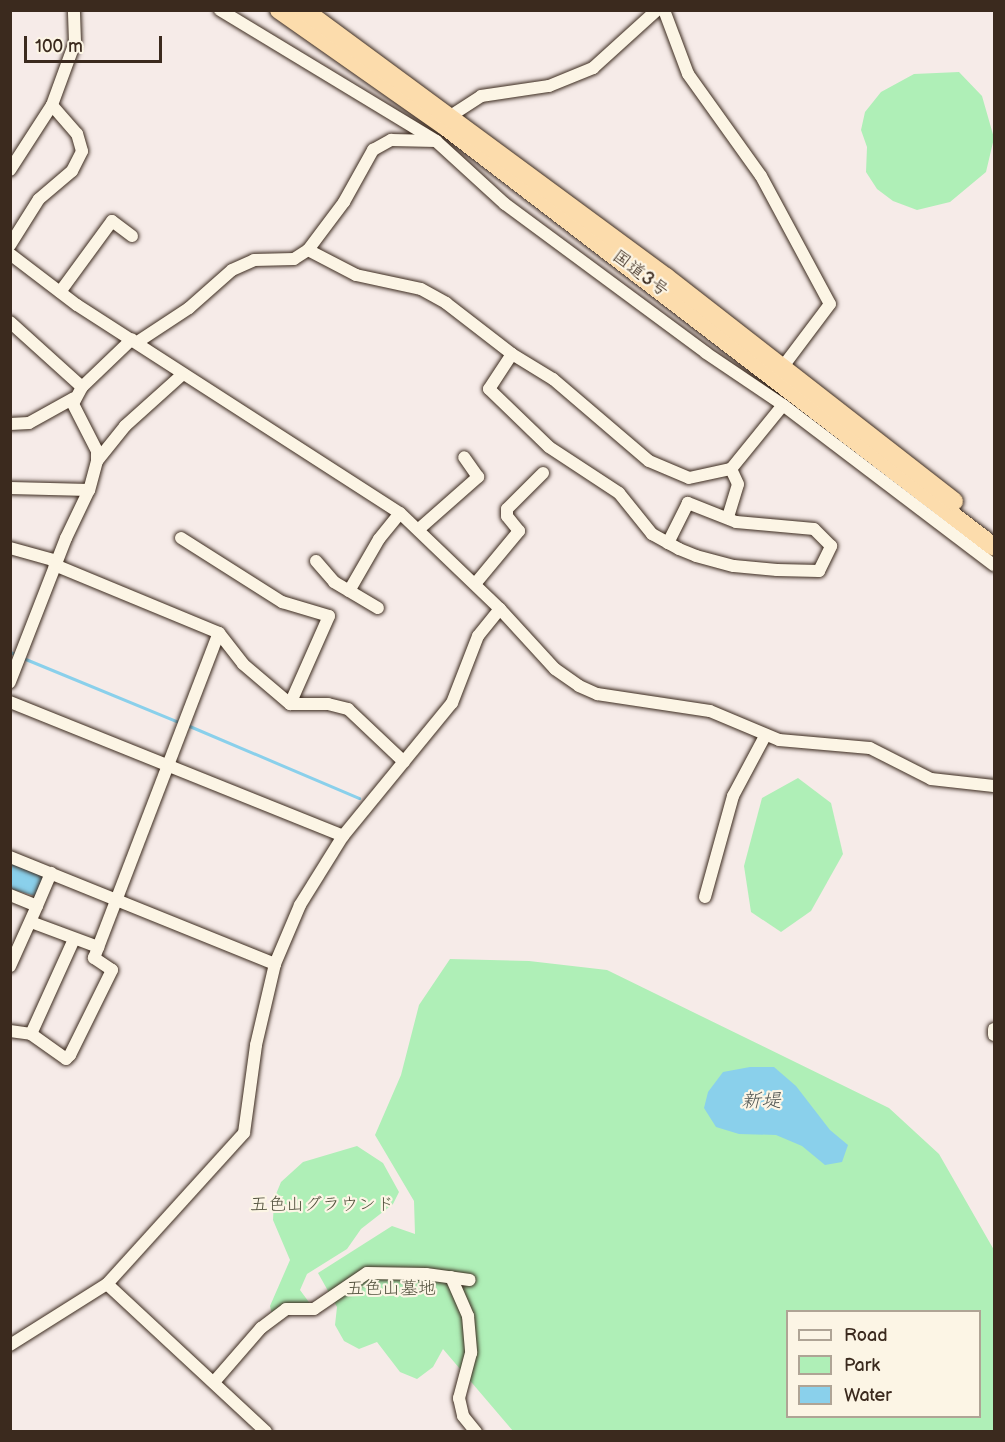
<!DOCTYPE html>
<html>
<head>
<meta charset="utf-8">
<style>
	body { margin:0 }
	#map { position:relative; width:1005px; height:1442px; overflow:hidden; background:#f6ebe8; font-family:"Balsamiq Sans","Klee One",sans-serif }
	div>[style] { position:absolute }
	[style*='--x'] { left:calc(var(--x)*1px); top:calc(var(--y)*1px); width:calc(var(--w)*1px); rotate:calc(var(--a)*1deg) }
	.green>* { inset:0; background:#afefb7 }
	.water>* { inset:0; background:#8ad0eb }
	.stream>* { height:3px; margin:-1.5px; padding:0 1.5px; transform-origin:1.5px; border-radius:1.5px; background:#8ad0eb }
	.roads { filter:drop-shadow(0 0 2px #3b2a1e) drop-shadow(0 0 2px #3b2a1e) }
	.minor>* { height:12px; margin:-6px; padding:0 6px; transform-origin:6px; border-radius:6px; background:#fcf5e5 }
	.highway>* { height:18px; margin:-9px; padding:0 9px; transform-origin:9px; border-radius:9px; background:#fcdcac }
	span { translate:-50% -50%; white-space:nowrap; text-align:center; line-height:1.15; -webkit-text-stroke:4.5px #fcf5e5; paint-order:stroke }
	.street-label { font-size:18px; color:#3b2a1e }
	.park-label { font-size:18px; color:#52513d }
	.water-label { font-size:20px; color:#4f5451; font-style:italic }
	.frame { position:absolute; inset:0; border:12px solid #3b2a1e; pointer-events:none }
	.legend { position:absolute; left:786px; top:1310px; width:195px; height:108px; box-sizing:border-box; background:#fcf5e5; border:2px solid #afa495; margin:0; padding:8px 10px; list-style:none; font-size:18px; color:#3b2a1e }
	.legend li { display:flex; align-items:center; gap:12px; height:30px }
	.legend b { width:30px; border:2px solid #afa495 }
	.scale { position:absolute; left:24px; top:36px; width:138px; height:27px; box-sizing:border-box; border:3px solid #3b2a1e; border-top:0; padding-left:8px; font-size:18px; line-height:21px; white-space:nowrap; color:#3b2a1e; -webkit-text-stroke:4px #fcf5e5; paint-order:stroke }
</style>
</head>
<body>
<div id="map">
	<div class="green">
		<i style="clip-path:polygon(959px 72px,982px 96px,994px 138px,986px 172px,950px 202px,917px 210px,893px 201px,877px 189px,866px 172px,867px 147px,861px 130px,865px 112px,881px 92px,914px 74px)"></i>
		<i style="clip-path:polygon(798px 778px,831px 803px,843px 854px,811px 911px,781px 932px,751px 912px,744px 866px,762px 798px)"></i>
		<i style="clip-path:polygon(evenodd,450px 959px,529px 961px,607px 970px,889px 1108px,939px 1154px,994px 1250px,994px 1431px,513px 1431px,443px 1349px,433px 1367px,417px 1379px,400px 1372px,377px 1342px,359px 1349px,344px 1341px,335px 1325px,337px 1307px,318px 1273px,392px 1226px,415px 1234px,414px 1201px,375px 1135px,401px 1075px,419px 1005px,450px 959px,788px 1312px,980px 1312px,980px 1416px,788px 1416px,788px 1312px)"></i>
		<i style="clip-path:polygon(357px 1146px,383px 1163px,399px 1192px,393px 1204px,361px 1229px,347px 1249px,307px 1274px,300px 1290px,314px 1309px,286px 1309px,273px 1319px,270px 1306px,290px 1260px,273px 1220px,274px 1199px,281px 1182px,303px 1162px)"></i>
	</div>
	<div class="water">
		<i style="clip-path:polygon(10px 860px,45px 874px,35px 896px,11px 889px)"></i>
		<i style="clip-path:polygon(750px 1067px,774px 1067px,796px 1086px,830px 1130px,848px 1145px,842px 1162px,825px 1165px,802px 1146px,776px 1135px,739px 1134px,716px 1127px,704px 1108px,708px 1092px,723px 1072px)"></i>
	</div>
	<div class="stream">
		<i style="--x:10;--y:652;--w:8;--a:23"></i>
		<i style="--x:23;--y:658;--w:171;--a:22.4"></i>
		<i style="--x:187;--y:725;--w:187;--a:23"></i>
	</div>
	<div class="roads">
		<div class="minor">
			<i style="--x:220;--y:10;--w:253;--a:31.2"></i>
			<i style="--x:436;--y:141;--w:93;--a:42.4"></i>
			<i style="--x:505;--y:204;--w:250;--a:36.5"></i>
			<i style="--x:706;--y:353;--w:93;--a:34"></i>
			<i style="--x:783;--y:405;--w:265;--a:37.2"></i>
			<i style="--x:664;--y:10;--w:68;--a:69.4"></i>
			<i style="--x:688;--y:74;--w:125;--a:54.4"></i>
			<i style="--x:761;--y:176;--w:145;--a:61.7"></i>
			<i style="--x:830;--y:304;--w:85;--a:126.9"></i>
			<i style="--x:448;--y:123;--w:9;--a:-63"></i>
			<i style="--x:452;--y:115;--w:35;--a:-33"></i>
			<i style="--x:481;--y:96;--w:69;--a:-8.4"></i>
			<i style="--x:549;--y:86;--w:48;--a:-22.2"></i>
			<i style="--x:593;--y:68;--w:86;--a:-42.2"></i>
			<i style="--x:10;--y:170;--w:77;--a:-57.1"></i>
			<i style="--x:52;--y:105;--w:67;--a:-69.9"></i>
			<i style="--x:75;--y:42;--w:32;--a:-92"></i>
			<i style="--x:10;--y:245;--w:54;--a:-57.8"></i>
			<i style="--x:39;--y:199;--w:43;--a:-40.3"></i>
			<i style="--x:72;--y:171;--w:22;--a:-63"></i>
			<i style="--x:82;--y:151;--w:18;--a:-106"></i>
			<i style="--x:77;--y:134;--w:38;--a:-131"></i>
			<i style="--x:308;--y:250;--w:54;--a:27.5"></i>
			<i style="--x:356;--y:275;--w:66;--a:12.2"></i>
			<i style="--x:421;--y:289;--w:29;--a:29"></i>
			<i style="--x:446;--y:303;--w:83;--a:37.7"></i>
			<i style="--x:512;--y:354;--w:48;--a:31.4"></i>
			<i style="--x:553;--y:379;--w:126;--a:40.5"></i>
			<i style="--x:649;--y:461;--w:43;--a:23"></i>
			<i style="--x:689;--y:478;--w:43;--a:-12.1"></i>
			<i style="--x:731;--y:469;--w:82;--a:-50.9"></i>
			<i style="--x:10;--y:254;--w:84;--a:37.3"></i>
			<i style="--x:77;--y:305;--w:384;--a:32.8"></i>
			<i style="--x:400;--y:513;--w:139;--a:43.8"></i>
			<i style="--x:500;--y:609;--w:81;--a:47.5"></i>
			<i style="--x:555;--y:669;--w:29;--a:35"></i>
			<i style="--x:579;--y:686;--w:20;--a:24"></i>
			<i style="--x:597;--y:694;--w:114;--a:8.6"></i>
			<i style="--x:710;--y:711;--w:75;--a:22.8"></i>
			<i style="--x:779;--y:740;--w:91;--a:5"></i>
			<i style="--x:870;--y:748;--w:68;--a:26.9"></i>
			<i style="--x:931;--y:779;--w:63;--a:6.3"></i>
			<i style="--x:60;--y:292;--w:88;--a:-53.8"></i>
			<i style="--x:112;--y:221;--w:25;--a:37"></i>
			<i style="--x:10;--y:322;--w:97;--a:42.1"></i>
			<i style="--x:82;--y:387;--w:19;--a:118"></i>
			<i style="--x:73;--y:404;--w:53;--a:62.9"></i>
			<i style="--x:97;--y:451;--w:10;--a:90"></i>
			<i style="--x:97;--y:461;--w:30;--a:105"></i>
			<i style="--x:89;--y:490;--w:53;--a:115.6"></i>
			<i style="--x:66;--y:538;--w:155;--a:111.3"></i>
			<i style="--x:139;--y:341;--w:60;--a:-33.4"></i>
			<i style="--x:189;--y:308;--w:57;--a:-41.5"></i>
			<i style="--x:232;--y:270;--w:24;--a:-24"></i>
			<i style="--x:254;--y:260;--w:40;--a:-1.4"></i>
			<i style="--x:294;--y:259;--w:17;--a:-33"></i>
			<i style="--x:308;--y:250;--w:60;--a:-53.1"></i>
			<i style="--x:344;--y:202;--w:60;--a:-60.9"></i>
			<i style="--x:373;--y:150;--w:21;--a:-29"></i>
			<i style="--x:391;--y:140;--w:45;--a:1.3"></i>
			<i style="--x:512;--y:354;--w:42;--a:123.3"></i>
			<i style="--x:489;--y:389;--w:83;--a:44"></i>
			<i style="--x:549;--y:447;--w:84;--a:33.3"></i>
			<i style="--x:619;--y:493;--w:53;--a:51.2"></i>
			<i style="--x:652;--y:534;--w:31;--a:29"></i>
			<i style="--x:679;--y:549;--w:18;--a:22"></i>
			<i style="--x:696;--y:556;--w:39;--a:15"></i>
			<i style="--x:734;--y:566;--w:43;--a:5.3"></i>
			<i style="--x:777;--y:570;--w:42;--a:1.4"></i>
			<i style="--x:819;--y:571;--w:28;--a:-64"></i>
			<i style="--x:831;--y:546;--w:24;--a:-135"></i>
			<i style="--x:814;--y:529;--w:78;--a:-174.9"></i>
			<i style="--x:736;--y:522;--w:52;--a:-158.4"></i>
			<i style="--x:688;--y:503;--w:45;--a:116.6"></i>
			<i style="--x:82;--y:387;--w:69;--a:-43.8"></i>
			<i style="--x:10;--y:424;--w:19;--a:-3"></i>
			<i style="--x:29;--y:423;--w:51;--a:-29.1"></i>
			<i style="--x:97;--y:461;--w:45;--a:-51.3"></i>
			<i style="--x:125;--y:426;--w:78;--a:-41.9"></i>
			<i style="--x:10;--y:488;--w:79;--a:1.5"></i>
			<i style="--x:728;--y:517;--w:34;--a:-73"></i>
			<i style="--x:738;--y:484;--w:17;--a:-115"></i>
			<i style="--x:419;--y:529;--w:79;--a:-41.4"></i>
			<i style="--x:478;--y:477;--w:24;--a:-125"></i>
			<i style="--x:181;--y:538;--w:120;--a:32.4"></i>
			<i style="--x:282;--y:602;--w:49;--a:16.6"></i>
			<i style="--x:329;--y:616;--w:96;--a:113.9"></i>
			<i style="--x:10;--y:548;--w:49;--a:15.5"></i>
			<i style="--x:316;--y:561;--w:28;--a:49"></i>
			<i style="--x:334;--y:582;--w:51;--a:30.6"></i>
			<i style="--x:475;--y:584;--w:69;--a:-50.3"></i>
			<i style="--x:519;--y:531;--w:19;--a:-129"></i>
			<i style="--x:507;--y:516;--w:7;--a:-90"></i>
			<i style="--x:507;--y:509;--w:51;--a:-45"></i>
			<i style="--x:349;--y:591;--w:60;--a:-60"></i>
			<i style="--x:379;--y:539;--w:33;--a:-51"></i>
			<i style="--x:219;--y:633;--w:39;--a:52"></i>
			<i style="--x:243;--y:664;--w:62;--a:40.4"></i>
			<i style="--x:290;--y:704;--w:38;--a:0"></i>
			<i style="--x:328;--y:704;--w:21;--a:14"></i>
			<i style="--x:348;--y:709;--w:77;--a:43.4"></i>
			<i style="--x:10;--y:702;--w:359;--a:21.9"></i>
			<i style="--x:10;--y:857;--w:286;--a:22"></i>
			<i style="--x:10;--y:895;--w:29;--a:22"></i>
			<i style="--x:37;--y:906;--w:66;--a:114.2"></i>
			<i style="--x:705;--y:897;--w:105;--a:-74.5"></i>
			<i style="--x:733;--y:796;--w:68;--a:-61.9"></i>
			<i style="--x:37;--y:906;--w:36;--a:-67"></i>
			<i style="--x:31;--y:922;--w:72;--a:20.5"></i>
			<i style="--x:994;--y:1029;--w:6;--a:90"></i>
			<i style="--x:10;--y:1031;--w:21;--a:8"></i>
			<i style="--x:31;--y:1034;--w:43;--a:35.5"></i>
			<i style="--x:66;--y:1059;--w:6;--a:-45"></i>
			<i style="--x:70;--y:1055;--w:95;--a:-63.7"></i>
			<i style="--x:112;--y:970;--w:22;--a:-146"></i>
			<i style="--x:94;--y:958;--w:348;--a:-69"></i>
			<i style="--x:219;--y:633;--w:178;--a:-157.5"></i>
			<i style="--x:31;--y:1034;--w:104;--a:-65.6"></i>
			<i style="--x:451;--y:1277;--w:43;--a:66.4"></i>
			<i style="--x:468;--y:1316;--w:37;--a:85"></i>
			<i style="--x:471;--y:1353;--w:47;--a:104.9"></i>
			<i style="--x:459;--y:1398;--w:18;--a:77"></i>
			<i style="--x:463;--y:1416;--w:21;--a:51"></i>
			<i style="--x:107;--y:1284;--w:217;--a:42.9"></i>
			<i style="--x:10;--y:1345;--w:115;--a:-32.2"></i>
			<i style="--x:107;--y:1284;--w:204;--a:-47.8"></i>
			<i style="--x:244;--y:1133;--w:89;--a:-82.2"></i>
			<i style="--x:256;--y:1045;--w:83;--a:-76.8"></i>
			<i style="--x:275;--y:964;--w:64;--a:-67"></i>
			<i style="--x:300;--y:905;--w:81;--a:-58.1"></i>
			<i style="--x:343;--y:836;--w:172;--a:-50.7"></i>
			<i style="--x:452;--y:703;--w:72;--a:-68.8"></i>
			<i style="--x:478;--y:636;--w:35;--a:-51"></i>
			<i style="--x:214;--y:1382;--w:72;--a:-49"></i>
			<i style="--x:261;--y:1328;--w:31;--a:-37"></i>
			<i style="--x:286;--y:1309;--w:28;--a:0"></i>
			<i style="--x:314;--y:1309;--w:64;--a:-34.2"></i>
			<i style="--x:367;--y:1273;--w:59;--a:1"></i>
			<i style="--x:426;--y:1274;--w:44;--a:7.8"></i>
		</div>
		<div class="highway">
			<i style="--x:279;--y:10;--w:204;--a:35"></i>
			<i style="--x:446;--y:127;--w:690;--a:37.47"></i>
			<i style="--x:304;--y:10;--w:450;--a:36.4"></i>
			<i style="--x:666;--y:277;--w:365;--a:37.9"></i>
		</div>
	</div>
	<div class="street-label">
		<span style="left:640px;top:274px;rotate:37deg">国道3号</span>
	</div>
	<div class="park-label">
		<span style="left:322px;top:1205px">五色山グラウンド</span>
		<span style="left:391px;top:1289px">五色山墓地</span>
	</div>
	<div class="water-label">
		<span style="left:761px;top:1101px">新堤</span>
	</div>
	<div class="frame"></div>
	<ul class="legend">
	<li><b style="height:8px;background:#fcf5e5"></b>Road</li>
	<li><b style="height:16px;background:#afefb7"></b>Park</li>
	<li><b style="height:16px;background:#8ad0eb"></b>Water</li>
	</ul>
	<div class="scale">100 m</div>
</div>
</body>
</html>
